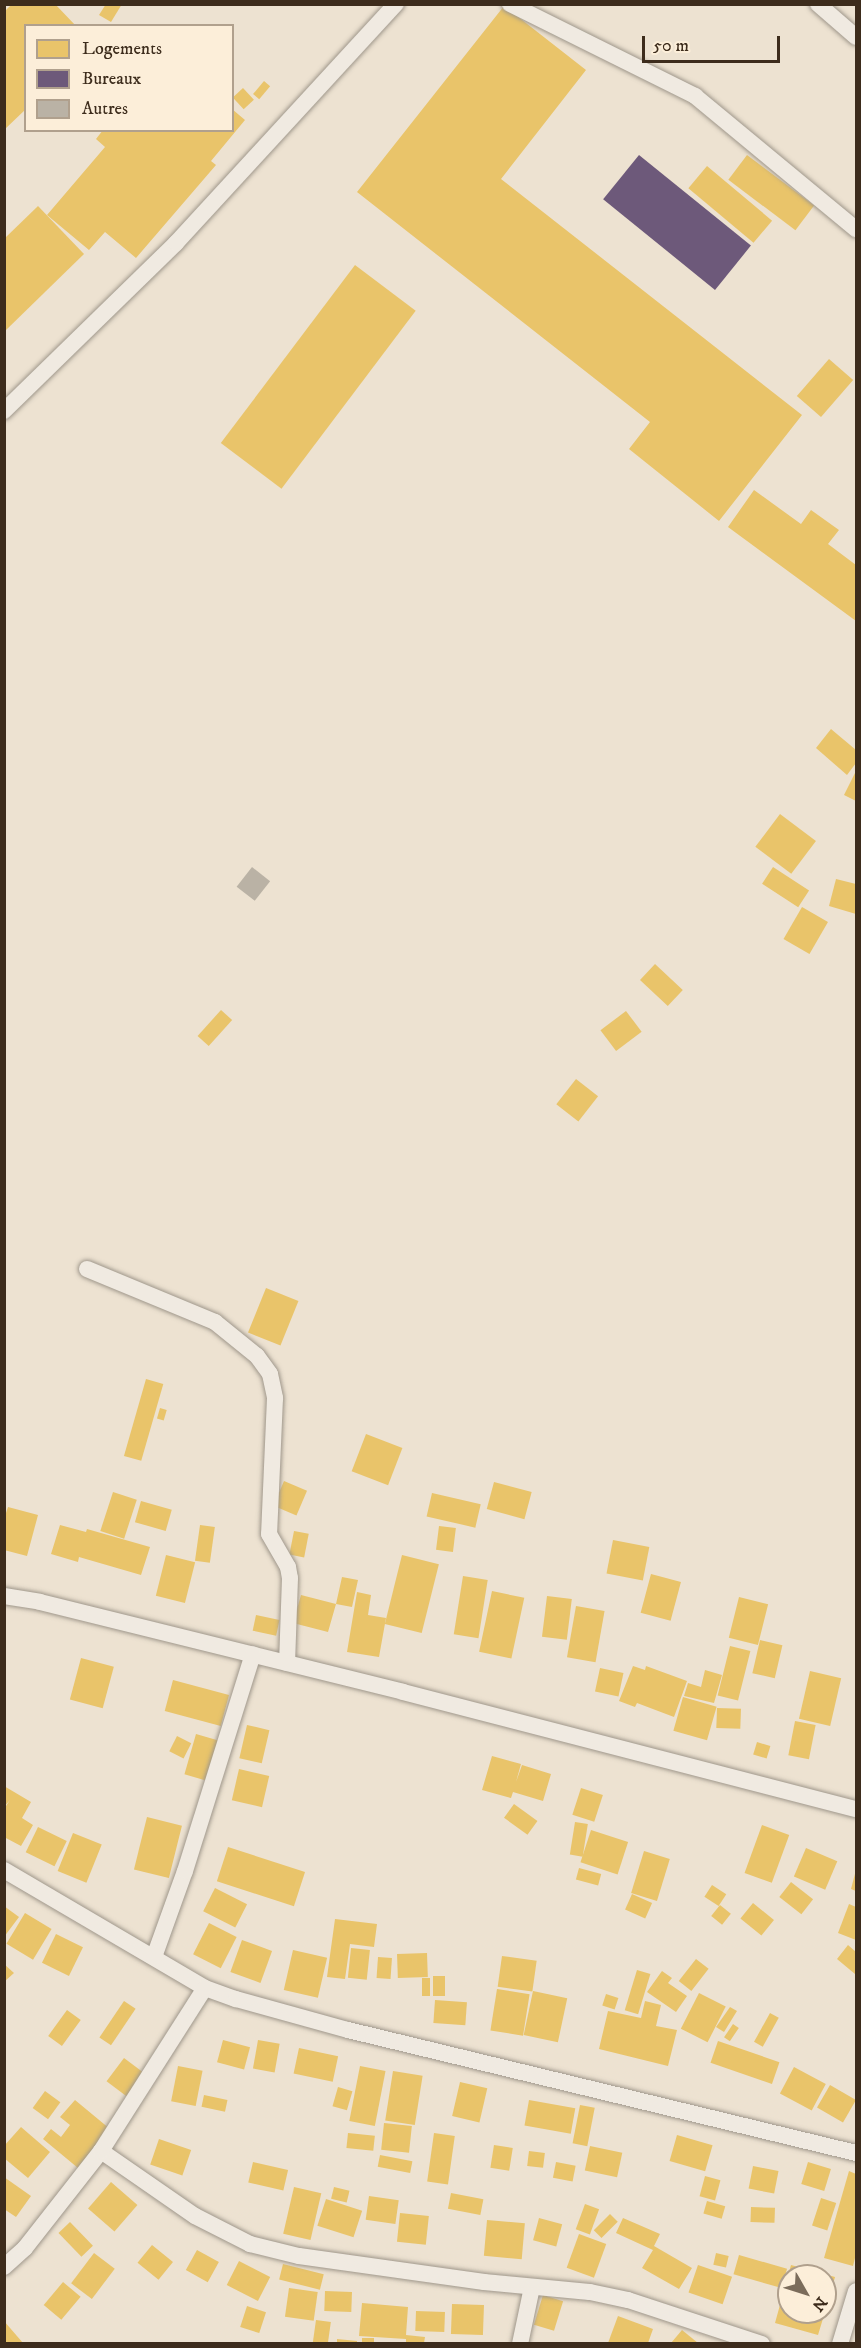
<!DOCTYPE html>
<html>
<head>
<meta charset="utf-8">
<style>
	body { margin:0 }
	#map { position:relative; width:861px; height:2348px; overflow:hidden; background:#ede2d1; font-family:"IM FELL DW Pica",serif }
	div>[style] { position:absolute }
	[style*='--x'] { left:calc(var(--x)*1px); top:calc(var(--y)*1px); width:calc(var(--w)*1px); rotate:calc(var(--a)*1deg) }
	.homes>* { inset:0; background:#e9c46a; transform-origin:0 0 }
	.offices>* { inset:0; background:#6d597a; transform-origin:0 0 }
	.building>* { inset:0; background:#bab2a5; transform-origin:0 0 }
	.roads { filter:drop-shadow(0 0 2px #9f978b) drop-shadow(0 0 2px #9f978b) }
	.minor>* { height:16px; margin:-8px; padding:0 8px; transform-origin:8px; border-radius:8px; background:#f0eae1 }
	span { translate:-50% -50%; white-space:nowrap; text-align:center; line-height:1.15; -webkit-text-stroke:6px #fceed9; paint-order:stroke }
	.frame { position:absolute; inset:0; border:6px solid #3d2c1c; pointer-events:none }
	.legend { position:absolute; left:24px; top:24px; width:210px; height:108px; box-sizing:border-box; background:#fceed9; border:2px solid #b0a08d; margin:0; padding:8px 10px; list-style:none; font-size:18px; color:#3d2c1c }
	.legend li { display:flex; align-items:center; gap:12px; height:30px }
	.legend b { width:30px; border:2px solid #b0a08d }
	.north { position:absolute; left:777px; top:2264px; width:60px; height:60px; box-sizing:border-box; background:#fceed9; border:2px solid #b0a08d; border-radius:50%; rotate:129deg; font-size:16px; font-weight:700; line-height:24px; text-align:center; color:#3d2c1c }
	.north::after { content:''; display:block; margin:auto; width:21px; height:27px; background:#7b6c5b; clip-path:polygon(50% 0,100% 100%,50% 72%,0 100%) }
	.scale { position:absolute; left:642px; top:36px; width:138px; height:27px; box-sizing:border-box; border:3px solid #3d2c1c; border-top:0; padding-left:8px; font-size:18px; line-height:21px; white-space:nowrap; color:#3d2c1c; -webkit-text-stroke:4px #fceed9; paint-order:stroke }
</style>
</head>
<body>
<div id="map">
	<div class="homes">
		<i style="clip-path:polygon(12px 4px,55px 4px,76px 26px,26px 26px,26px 109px,4px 130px,4px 12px)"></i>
		<i style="clip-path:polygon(106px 4px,122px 4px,111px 22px,99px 15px)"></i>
		<i style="clip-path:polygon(504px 6px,586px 70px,501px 179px,802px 415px,719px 521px,629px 449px,650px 422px,357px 192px)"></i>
		<i style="left:264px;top:81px;width:8px;height:17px;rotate:40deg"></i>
		<i style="left:243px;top:88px;width:16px;height:14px;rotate:47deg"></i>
		<i style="clip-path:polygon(232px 109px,245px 120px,211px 161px,216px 165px,136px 258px,105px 232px,89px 250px,47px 215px,105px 147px,96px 139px,103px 130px,232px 130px)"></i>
		<i style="left:747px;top:155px;width:84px;height:31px;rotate:37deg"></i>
		<i style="left:707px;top:166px;width:85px;height:29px;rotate:40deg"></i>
		<i style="clip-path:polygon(38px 206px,84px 254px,4px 332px,4px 239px)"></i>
		<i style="left:355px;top:265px;width:76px;height:223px;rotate:37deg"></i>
		<i style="left:829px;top:359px;width:32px;height:49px;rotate:41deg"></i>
		<i style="clip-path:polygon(754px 490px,801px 524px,811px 510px,839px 530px,828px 544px,856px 565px,856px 621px,728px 527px)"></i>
		<i style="clip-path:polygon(831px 729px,856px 750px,856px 763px,847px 775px,816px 748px)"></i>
		<i style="clip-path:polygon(856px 771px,856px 801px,844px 795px)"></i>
		<i style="left:780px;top:814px;width:45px;height:41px;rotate:37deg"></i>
		<i style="left:773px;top:867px;width:43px;height:20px;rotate:33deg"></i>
		<i style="clip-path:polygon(836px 879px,856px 884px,856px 914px,829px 906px)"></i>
		<i style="left:802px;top:907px;width:30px;height:37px;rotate:30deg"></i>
		<i style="left:655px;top:964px;width:38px;height:22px;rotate:43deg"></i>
		<i style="left:221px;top:1010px;width:15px;height:35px;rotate:42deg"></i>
		<i style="left:626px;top:1011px;width:26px;height:32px;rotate:53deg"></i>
		<i style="left:576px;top:1079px;width:28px;height:32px;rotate:38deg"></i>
		<i style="left:266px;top:1288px;width:35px;height:48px;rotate:22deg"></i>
		<i style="left:146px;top:1379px;width:18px;height:80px;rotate:16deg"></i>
		<i style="left:160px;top:1408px;width:7px;height:11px;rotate:16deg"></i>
		<i style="left:366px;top:1434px;width:39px;height:40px;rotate:21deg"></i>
		<i style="left:284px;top:1481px;width:25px;height:27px;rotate:23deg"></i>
		<i style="left:494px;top:1482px;width:39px;height:28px;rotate:15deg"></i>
		<i style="left:113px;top:1492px;width:25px;height:41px;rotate:18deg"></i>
		<i style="left:432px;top:1493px;width:50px;height:24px;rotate:13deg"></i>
		<i style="left:141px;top:1501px;width:32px;height:22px;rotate:16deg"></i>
		<i style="clip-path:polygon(8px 1507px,38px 1515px,27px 1556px,4px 1550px,4px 1519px)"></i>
		<i style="clip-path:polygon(60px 1525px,86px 1532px,87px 1529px,150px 1547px,141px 1575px,79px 1557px,78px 1562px,51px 1554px)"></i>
		<i style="left:200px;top:1525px;width:15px;height:36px;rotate:8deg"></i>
		<i style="left:439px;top:1526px;width:17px;height:24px;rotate:7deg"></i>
		<i style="left:294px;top:1531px;width:15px;height:24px;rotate:11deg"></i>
		<i style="left:613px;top:1540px;width:37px;height:34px;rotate:11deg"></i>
		<i style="left:166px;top:1555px;width:30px;height:42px;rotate:14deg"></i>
		<i style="left:402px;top:1555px;width:38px;height:71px;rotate:14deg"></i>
		<i style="left:651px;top:1574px;width:31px;height:40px;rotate:15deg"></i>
		<i style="left:463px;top:1576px;width:25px;height:59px;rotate:9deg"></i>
		<i style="clip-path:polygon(342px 1577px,358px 1580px,352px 1607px,336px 1604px,328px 1632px,293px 1623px,301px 1595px,336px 1604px)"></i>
		<i style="left:492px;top:1591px;width:33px;height:62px;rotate:12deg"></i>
		<i style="clip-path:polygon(357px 1592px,371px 1595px,368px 1615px,386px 1618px,379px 1657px,347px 1652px)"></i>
		<i style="left:547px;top:1596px;width:25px;height:41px;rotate:7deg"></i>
		<i style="left:739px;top:1597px;width:30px;height:42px;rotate:14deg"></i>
		<i style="left:576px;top:1606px;width:29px;height:52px;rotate:10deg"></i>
		<i style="left:256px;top:1615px;width:24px;height:16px;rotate:12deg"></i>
		<i style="left:760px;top:1640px;width:23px;height:34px;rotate:13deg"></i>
		<i style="left:730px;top:1646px;width:21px;height:51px;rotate:14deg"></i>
		<i style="left:81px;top:1658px;width:34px;height:43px;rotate:15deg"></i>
		<i style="clip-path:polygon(633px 1666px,645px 1670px,646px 1666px,687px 1681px,674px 1717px,637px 1703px,635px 1707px,619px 1701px)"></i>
		<i style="left:600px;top:1668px;width:24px;height:24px;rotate:12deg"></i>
		<i style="clip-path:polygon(705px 1670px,722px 1675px,714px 1703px,684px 1696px,688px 1683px,701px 1687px)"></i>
		<i style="left:810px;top:1671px;width:32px;height:49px;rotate:13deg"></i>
		<i style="left:173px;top:1680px;width:58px;height:32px;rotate:15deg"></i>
		<i style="left:683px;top:1697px;width:35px;height:35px;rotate:16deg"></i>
		<i style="left:717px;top:1708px;width:24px;height:20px;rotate:2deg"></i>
		<i style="left:795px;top:1721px;width:21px;height:35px;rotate:11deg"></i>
		<i style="left:247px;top:1725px;width:23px;height:34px;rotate:13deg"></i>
		<i style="left:196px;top:1734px;width:25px;height:42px;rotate:16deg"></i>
		<i style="left:177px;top:1736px;width:16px;height:17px;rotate:27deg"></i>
		<i style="left:757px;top:1742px;width:14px;height:13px;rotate:17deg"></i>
		<i style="clip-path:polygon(492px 1756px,521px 1764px,516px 1782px,522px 1765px,551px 1774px,543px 1801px,513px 1792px,511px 1798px,482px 1790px)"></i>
		<i style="left:239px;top:1769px;width:31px;height:32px;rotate:13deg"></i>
		<i style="clip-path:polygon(4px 1786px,31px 1802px,22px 1818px,33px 1825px,21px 1846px,4px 1837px,4px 1809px,10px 1800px,4px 1807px)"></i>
		<i style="left:581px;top:1788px;width:23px;height:28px;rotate:18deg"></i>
		<i style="left:514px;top:1804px;width:29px;height:17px;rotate:36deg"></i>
		<i style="left:147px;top:1817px;width:36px;height:54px;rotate:14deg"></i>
		<i style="left:575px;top:1822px;width:13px;height:33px;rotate:9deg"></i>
		<i style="left:762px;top:1825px;width:29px;height:51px;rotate:20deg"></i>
		<i style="left:38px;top:1827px;width:32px;height:28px;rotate:26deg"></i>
		<i style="left:591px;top:1830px;width:39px;height:34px;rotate:18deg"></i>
		<i style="left:73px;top:1833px;width:31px;height:41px;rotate:22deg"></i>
		<i style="left:228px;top:1847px;width:81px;height:36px;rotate:18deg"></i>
		<i style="left:806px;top:1848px;width:34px;height:31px;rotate:23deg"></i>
		<i style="left:644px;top:1851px;width:27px;height:44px;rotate:17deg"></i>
		<i style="left:579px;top:1868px;width:23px;height:12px;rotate:15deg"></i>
		<i style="clip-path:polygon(856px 1870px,856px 1891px,851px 1889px)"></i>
		<i style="left:791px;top:1882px;width:28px;height:19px;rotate:38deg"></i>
		<i style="left:712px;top:1885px;width:17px;height:14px;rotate:33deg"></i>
		<i style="left:215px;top:1888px;width:36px;height:26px;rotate:27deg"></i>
		<i style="left:632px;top:1894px;width:22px;height:17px;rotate:24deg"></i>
		<i style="left:753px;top:1903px;width:27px;height:20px;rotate:39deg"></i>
		<i style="clip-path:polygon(849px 1904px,856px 1907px,856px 1940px,838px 1933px)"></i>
		<i style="left:720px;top:1905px;width:14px;height:14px;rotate:39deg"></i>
		<i style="clip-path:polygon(4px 1906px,19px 1917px,4px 1937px)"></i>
		<i style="left:25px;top:1913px;width:31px;height:36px;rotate:31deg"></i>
		<i style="clip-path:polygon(335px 1919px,377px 1924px,374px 1947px,350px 1944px,345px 1979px,327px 1977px)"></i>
		<i style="left:209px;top:1923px;width:31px;height:35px;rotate:27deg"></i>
		<i style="left:56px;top:1934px;width:30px;height:32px;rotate:26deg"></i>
		<i style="left:242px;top:1940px;width:32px;height:34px;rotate:20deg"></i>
		<i style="clip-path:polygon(848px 1945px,856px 1952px,855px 1974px,837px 1959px)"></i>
		<i style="left:351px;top:1948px;width:19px;height:30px;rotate:6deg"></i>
		<i style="left:293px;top:1950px;width:35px;height:41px;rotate:13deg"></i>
		<i style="left:427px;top:1953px;width:24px;height:30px;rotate:88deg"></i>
		<i style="left:502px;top:1956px;width:35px;height:31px;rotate:8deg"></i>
		<i style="left:378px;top:1957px;width:14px;height:21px;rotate:4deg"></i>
		<i style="left:696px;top:1959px;width:16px;height:28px;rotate:38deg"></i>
		<i style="clip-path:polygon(4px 1964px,14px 1973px,4px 1982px)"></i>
		<i style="left:637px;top:1970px;width:14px;height:42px;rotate:17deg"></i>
		<i style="clip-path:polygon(662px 1971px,672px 1978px,668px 1983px,687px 1996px,676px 2012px,647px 1992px)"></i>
		<i style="left:433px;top:1976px;width:12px;height:20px"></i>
		<i style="left:422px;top:1978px;width:8px;height:18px"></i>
		<i style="left:497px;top:1989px;width:33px;height:42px;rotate:9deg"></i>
		<i style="left:533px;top:1991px;width:35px;height:45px;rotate:12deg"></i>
		<i style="left:699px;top:1993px;width:30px;height:40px;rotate:27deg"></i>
		<i style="left:606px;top:1994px;width:13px;height:12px;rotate:18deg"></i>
		<i style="left:435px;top:2000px;width:32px;height:23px;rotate:4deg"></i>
		<i style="left:124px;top:2001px;width:14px;height:44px;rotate:34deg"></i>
		<i style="clip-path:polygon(645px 2001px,661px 2005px,656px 2026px,677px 2030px,668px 2066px,599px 2049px,608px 2011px,641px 2018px)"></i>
		<i style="clip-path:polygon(730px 2007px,737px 2011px,724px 2032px,716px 2027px)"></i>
		<i style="left:67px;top:2010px;width:17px;height:32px;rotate:36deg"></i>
		<i style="left:770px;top:2013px;width:10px;height:33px;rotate:29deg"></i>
		<i style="left:733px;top:2024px;width:7px;height:16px;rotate:34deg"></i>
		<i style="left:223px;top:2040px;width:28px;height:23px;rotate:15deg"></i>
		<i style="left:258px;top:2040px;width:22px;height:29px;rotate:10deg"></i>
		<i style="left:718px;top:2041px;width:65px;height:23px;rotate:19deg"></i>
		<i style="left:299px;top:2048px;width:40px;height:26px;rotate:12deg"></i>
		<i style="left:124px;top:2058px;width:25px;height:29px;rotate:37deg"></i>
		<i style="left:178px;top:2066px;width:25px;height:36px;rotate:11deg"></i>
		<i style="left:360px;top:2066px;width:26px;height:56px;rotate:11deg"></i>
		<i style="left:794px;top:2067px;width:36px;height:30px;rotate:28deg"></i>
		<i style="left:393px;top:2071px;width:30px;height:50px;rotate:9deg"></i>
		<i style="left:460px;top:2082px;width:28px;height:35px;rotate:13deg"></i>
		<i style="left:830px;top:2085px;width:30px;height:26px;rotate:30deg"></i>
		<i style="left:338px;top:2087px;width:15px;height:20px;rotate:16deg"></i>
		<i style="left:45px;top:2091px;width:19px;height:21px;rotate:36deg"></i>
		<i style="left:204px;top:2095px;width:24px;height:12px;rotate:12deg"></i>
		<i style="clip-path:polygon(75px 2100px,110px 2129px,78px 2168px,43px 2139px,51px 2129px,61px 2137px,70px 2125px,60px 2117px)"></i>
		<i style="left:529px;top:2100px;width:47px;height:26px;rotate:10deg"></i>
		<i style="left:580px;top:2105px;width:15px;height:39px;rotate:11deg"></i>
		<i style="left:384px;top:2123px;width:28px;height:27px;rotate:6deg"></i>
		<i style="clip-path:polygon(21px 2127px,50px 2152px,28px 2178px,4px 2158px,4px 2146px)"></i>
		<i style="left:348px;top:2133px;width:27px;height:15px;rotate:6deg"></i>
		<i style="left:434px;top:2133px;width:21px;height:49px;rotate:8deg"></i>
		<i style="left:677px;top:2135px;width:37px;height:27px;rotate:16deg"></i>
		<i style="left:159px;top:2139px;width:34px;height:27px;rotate:19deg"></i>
		<i style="left:494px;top:2145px;width:19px;height:23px;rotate:9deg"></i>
		<i style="left:590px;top:2146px;width:33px;height:25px;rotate:12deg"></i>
		<i style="left:529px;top:2151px;width:16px;height:15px;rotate:7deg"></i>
		<i style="left:380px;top:2155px;width:33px;height:12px;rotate:11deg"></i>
		<i style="left:253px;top:2162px;width:36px;height:21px;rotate:13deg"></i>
		<i style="left:556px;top:2162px;width:20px;height:16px;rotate:11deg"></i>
		<i style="left:808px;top:2162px;width:24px;height:23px;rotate:17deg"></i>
		<i style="left:753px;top:2166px;width:26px;height:23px;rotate:11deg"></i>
		<i style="clip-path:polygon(849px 2171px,856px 2174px,856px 2254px,853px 2266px,824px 2258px)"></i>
		<i style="left:705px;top:2176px;width:16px;height:21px;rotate:15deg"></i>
		<i style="clip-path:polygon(4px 2177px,31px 2196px,16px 2217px,4px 2209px)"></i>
		<i style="left:111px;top:2182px;width:35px;height:35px;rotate:41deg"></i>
		<i style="left:294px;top:2187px;width:28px;height:48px;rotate:13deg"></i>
		<i style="left:334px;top:2187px;width:16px;height:12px;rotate:14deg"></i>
		<i style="left:451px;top:2193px;width:33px;height:16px;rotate:11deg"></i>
		<i style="left:369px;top:2196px;width:30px;height:24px;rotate:8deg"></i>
		<i style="left:821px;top:2198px;width:16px;height:29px;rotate:18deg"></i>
		<i style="left:326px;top:2199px;width:38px;height:28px;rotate:18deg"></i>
		<i style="left:707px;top:2201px;width:19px;height:13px;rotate:16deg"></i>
		<i style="left:585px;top:2204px;width:15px;height:27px;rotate:20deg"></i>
		<i style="left:751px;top:2207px;width:24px;height:15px;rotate:2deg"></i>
		<i style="left:400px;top:2213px;width:29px;height:29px;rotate:6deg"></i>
		<i style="left:610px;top:2214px;width:11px;height:23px;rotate:45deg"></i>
		<i style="left:539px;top:2218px;width:24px;height:23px;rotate:15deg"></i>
		<i style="clip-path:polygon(623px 2218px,660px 2234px,654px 2246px,692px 2268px,679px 2289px,642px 2268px,653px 2250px,616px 2233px)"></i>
		<i style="left:487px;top:2220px;width:38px;height:36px;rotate:5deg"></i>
		<i style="left:70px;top:2222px;width:33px;height:16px;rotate:46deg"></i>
		<i style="left:579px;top:2234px;width:29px;height:36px;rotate:20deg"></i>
		<i style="left:152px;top:2245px;width:27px;height:23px;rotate:39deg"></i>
		<i style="left:197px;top:2250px;width:25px;height:23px;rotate:29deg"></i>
		<i style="left:94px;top:2253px;width:26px;height:38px;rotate:37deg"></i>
		<i style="left:716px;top:2253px;width:13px;height:12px;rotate:13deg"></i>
		<i style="left:739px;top:2255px;width:50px;height:20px;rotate:16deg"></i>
		<i style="left:239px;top:2261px;width:35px;height:27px;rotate:27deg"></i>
		<i style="left:283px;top:2264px;width:42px;height:16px;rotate:14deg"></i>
		<i style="left:698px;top:2265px;width:36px;height:29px;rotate:19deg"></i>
		<i style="clip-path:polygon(791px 2265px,835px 2277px,826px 2309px,825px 2276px,789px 2276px,789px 2312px,825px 2312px,818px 2335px,775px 2323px)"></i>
		<i style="left:63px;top:2282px;width:23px;height:30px;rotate:40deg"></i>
		<i style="left:289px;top:2288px;width:29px;height:29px;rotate:8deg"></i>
		<i style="left:325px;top:2291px;width:27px;height:20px;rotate:2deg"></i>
		<i style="left:543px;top:2295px;width:21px;height:31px;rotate:17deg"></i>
		<i style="clip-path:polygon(362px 2303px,408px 2307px,406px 2335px,425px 2337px,424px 2343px,406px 2343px,406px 2339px,359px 2336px)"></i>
		<i style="left:452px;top:2304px;width:32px;height:30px;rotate:2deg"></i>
		<i style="left:247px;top:2306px;width:20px;height:22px;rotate:18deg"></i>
		<i style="left:416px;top:2311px;width:29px;height:20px;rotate:2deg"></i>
		<i style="clip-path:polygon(618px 2316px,653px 2329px,648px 2343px,608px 2343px)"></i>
		<i style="left:316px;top:2320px;width:15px;height:23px;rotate:8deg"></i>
		<i style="clip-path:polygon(4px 2321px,23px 2343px,7px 2343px,4px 2340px)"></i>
		<i style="clip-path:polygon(682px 2330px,698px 2343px,671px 2343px)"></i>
		<i style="left:362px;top:2338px;width:12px;height:5px"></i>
		<i style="clip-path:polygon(337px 2339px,357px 2341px,357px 2343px,337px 2343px)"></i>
	</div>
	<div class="offices">
		<i style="left:639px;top:155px;width:144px;height:57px;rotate:39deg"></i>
	</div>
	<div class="building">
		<i style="left:252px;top:867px;width:23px;height:25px;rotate:38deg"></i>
	</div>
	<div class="roads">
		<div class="minor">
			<i style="--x:510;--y:4;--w:207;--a:26.4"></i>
			<i style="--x:695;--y:96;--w:209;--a:39.6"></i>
			<i style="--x:818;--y:4;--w:50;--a:41"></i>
			<i style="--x:4;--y:411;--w:240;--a:-44.3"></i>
			<i style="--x:176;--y:243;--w:325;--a:-47.4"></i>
			<i style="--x:87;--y:1269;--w:139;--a:22.5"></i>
			<i style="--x:215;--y:1322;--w:54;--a:39"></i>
			<i style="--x:257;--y:1356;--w:22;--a:54"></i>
			<i style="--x:270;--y:1374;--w:25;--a:78"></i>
			<i style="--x:275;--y:1398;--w:136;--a:92.5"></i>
			<i style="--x:269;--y:1534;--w:38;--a:60"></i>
			<i style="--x:288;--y:1567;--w:11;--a:80"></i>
			<i style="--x:290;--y:1578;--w:85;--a:92"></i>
			<i style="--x:4;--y:1596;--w:36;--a:9"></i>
			<i style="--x:40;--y:1602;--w:374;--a:13.9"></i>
			<i style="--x:403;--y:1692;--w:468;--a:14.5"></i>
			<i style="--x:4;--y:1870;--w:233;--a:30.4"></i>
			<i style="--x:205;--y:1988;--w:33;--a:20"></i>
			<i style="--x:236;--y:1999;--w:116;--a:15.5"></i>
			<i style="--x:348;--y:2030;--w:523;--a:13.61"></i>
			<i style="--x:154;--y:1957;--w:91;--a:-70.2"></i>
			<i style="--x:185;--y:1871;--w:227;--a:-72.6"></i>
			<i style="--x:101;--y:2151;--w:114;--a:34.7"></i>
			<i style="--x:195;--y:2216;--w:62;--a:27"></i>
			<i style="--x:250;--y:2244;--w:50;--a:13.8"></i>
			<i style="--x:299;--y:2256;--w:187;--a:8"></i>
			<i style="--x:484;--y:2282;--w:106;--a:5.4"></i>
			<i style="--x:590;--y:2292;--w:39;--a:12"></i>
			<i style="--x:628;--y:2300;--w:141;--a:18.2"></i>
			<i style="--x:4;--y:2267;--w:28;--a:-42"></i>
			<i style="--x:25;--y:2248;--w:123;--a:-51.9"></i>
			<i style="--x:101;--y:2151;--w:193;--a:-57.5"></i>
			<i style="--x:520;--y:2344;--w:58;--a:-78.1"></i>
			<i style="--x:840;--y:2344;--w:55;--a:-73.2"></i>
		</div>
	</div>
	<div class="frame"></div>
	<ul class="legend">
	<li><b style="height:16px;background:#e9c46a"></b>Logements</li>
	<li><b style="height:16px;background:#6d597a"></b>Bureaux</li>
	<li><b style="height:16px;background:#bab2a5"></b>Autres</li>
	</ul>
	<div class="north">N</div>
	<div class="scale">50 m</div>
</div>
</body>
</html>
